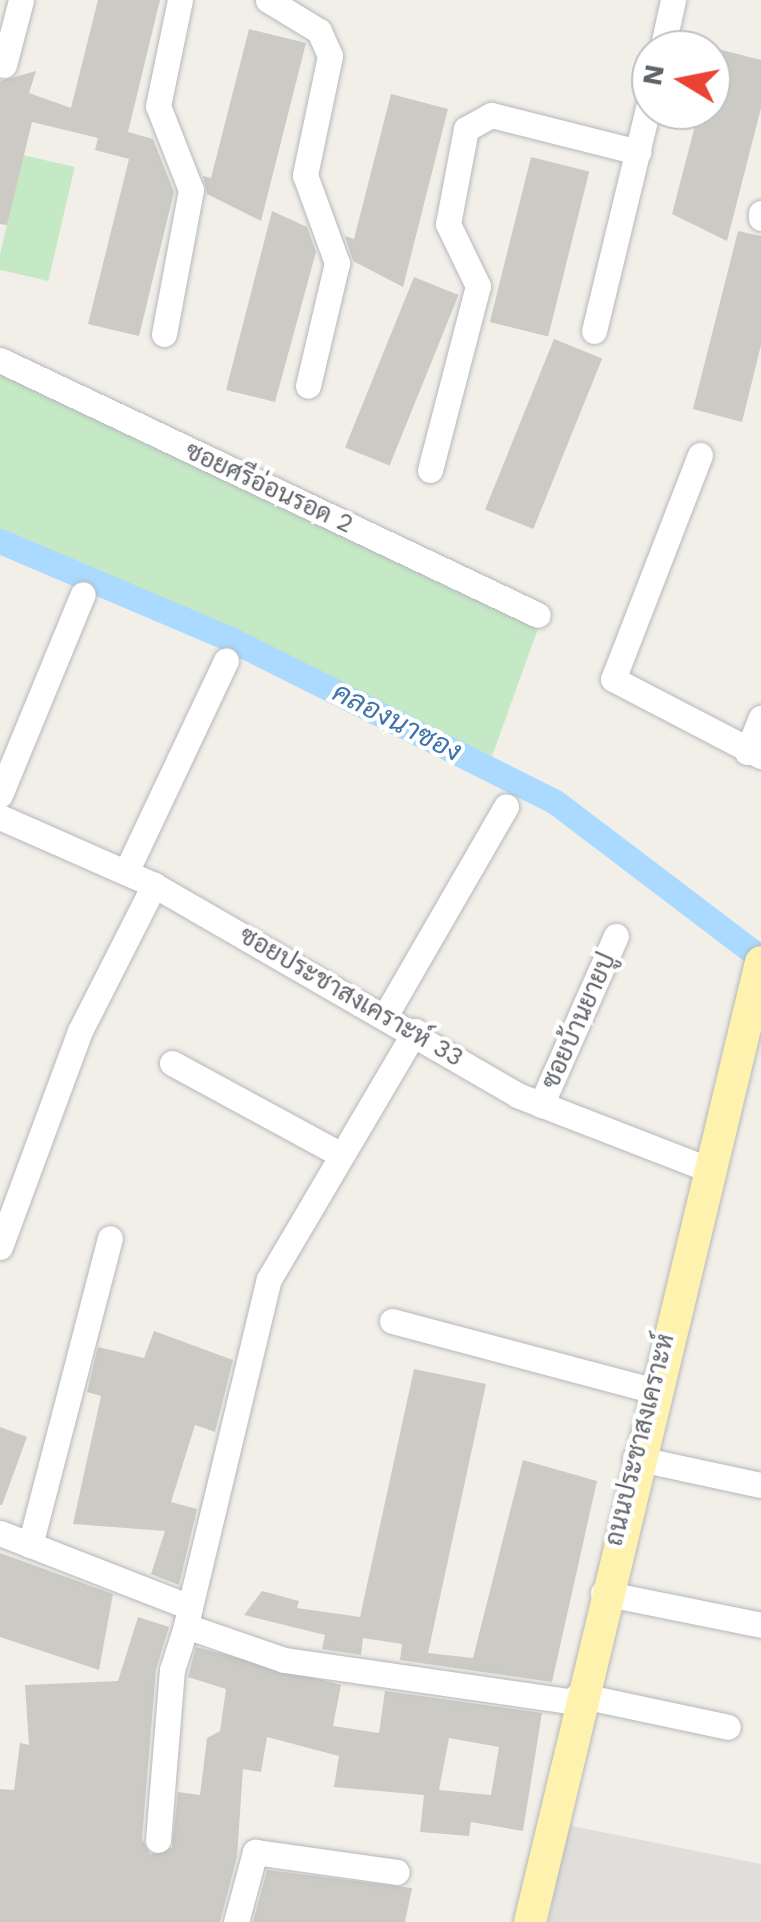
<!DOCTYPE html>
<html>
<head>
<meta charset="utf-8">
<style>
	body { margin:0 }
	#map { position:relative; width:761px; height:1922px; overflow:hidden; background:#f1efe8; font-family:"Work Sans",Sarabun,sans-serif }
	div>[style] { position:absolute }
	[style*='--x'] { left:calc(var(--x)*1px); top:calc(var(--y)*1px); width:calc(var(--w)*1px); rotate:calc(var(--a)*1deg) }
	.industrial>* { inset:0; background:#e0deda }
	.green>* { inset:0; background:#c5e8c5; transform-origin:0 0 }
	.canal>* { height:25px; margin:-12.5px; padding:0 12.5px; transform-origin:12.5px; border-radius:12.5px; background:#aadaff }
	.building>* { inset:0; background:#cccac5; transform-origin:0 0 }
	.roads { filter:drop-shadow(0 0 2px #b5b8bc) drop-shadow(0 0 2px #b5b8bc) }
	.minor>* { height:25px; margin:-12.5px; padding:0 12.5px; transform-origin:12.5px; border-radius:12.5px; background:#fff }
	.major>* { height:32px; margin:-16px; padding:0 16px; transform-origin:16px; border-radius:16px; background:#fff2af }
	span { translate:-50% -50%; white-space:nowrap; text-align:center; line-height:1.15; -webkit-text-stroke:8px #fff; paint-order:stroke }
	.street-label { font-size:25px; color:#5f6368 }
	.water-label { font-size:28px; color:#4174aa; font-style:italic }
	.north { position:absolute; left:631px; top:30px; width:100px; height:100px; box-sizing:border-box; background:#fff; border:2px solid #bfc1c3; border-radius:50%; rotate:280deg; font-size:28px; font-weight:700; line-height:40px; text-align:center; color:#5f6368 }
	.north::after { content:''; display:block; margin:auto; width:35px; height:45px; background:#ea4335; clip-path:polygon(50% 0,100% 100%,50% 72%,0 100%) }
</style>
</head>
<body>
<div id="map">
	<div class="industrial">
		<i style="clip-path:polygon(567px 1825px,761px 1864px,761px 1922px,549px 1922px)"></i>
	</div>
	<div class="green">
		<i style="left:23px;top:155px;width:53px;height:117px;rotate:13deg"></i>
		<i style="clip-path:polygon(0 368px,540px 623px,492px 756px,0 529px)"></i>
	</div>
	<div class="canal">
		<i style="--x:0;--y:541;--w:250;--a:23.1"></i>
		<i style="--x:230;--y:639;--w:362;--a:26.6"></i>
		<i style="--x:554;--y:801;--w:260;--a:37.2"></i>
	</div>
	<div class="building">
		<i style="clip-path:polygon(98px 0,160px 0,128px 132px,153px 139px,174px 192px,139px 336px,88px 324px,129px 159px,95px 150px,98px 138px,32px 122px,7px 225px,0 224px,0 81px,36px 71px,29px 93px,71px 108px)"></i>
		<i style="clip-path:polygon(249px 29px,306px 43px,261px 221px,207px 194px,203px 176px,211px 178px)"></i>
		<i style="clip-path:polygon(714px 48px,761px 60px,761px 108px,727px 241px,672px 214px,699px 110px,711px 110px)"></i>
		<i style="clip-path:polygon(391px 94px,448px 109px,403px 287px,353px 261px,345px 236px,354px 239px)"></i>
		<i style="left:531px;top:157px;width:60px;height:170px;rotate:14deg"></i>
		<i style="clip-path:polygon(272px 211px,307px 227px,316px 252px,275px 402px,226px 390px)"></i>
		<i style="clip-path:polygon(738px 231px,761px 236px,761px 345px,742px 422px,693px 409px)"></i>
		<i style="left:414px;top:277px;width:48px;height:184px;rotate:22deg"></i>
		<i style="left:554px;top:339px;width:52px;height:184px;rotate:22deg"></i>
		<i style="clip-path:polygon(154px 1331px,233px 1360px,215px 1432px,195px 1425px,171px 1502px,197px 1509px,179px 1585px,151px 1574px,165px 1531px,73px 1524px,101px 1396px,87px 1392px,98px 1347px,144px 1358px)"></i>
		<i style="clip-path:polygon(414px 1369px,486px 1384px,428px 1653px,473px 1658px,523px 1460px,597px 1481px,552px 1682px,400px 1660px,402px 1644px,363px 1638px,361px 1655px,322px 1649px,325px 1635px,244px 1615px,262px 1591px,299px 1601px,297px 1608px,360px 1617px)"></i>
		<i style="clip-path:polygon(0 1427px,27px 1437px,2px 1505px,0 1505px)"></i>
		<i style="clip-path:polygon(0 1553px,113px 1594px,99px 1670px,0 1637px)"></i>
		<i style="clip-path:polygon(evenodd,138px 1617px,169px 1627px,156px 1669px,142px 1839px,150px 1854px,172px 1848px,178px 1792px,200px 1795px,207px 1738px,220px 1731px,226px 1689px,188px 1677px,196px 1647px,341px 1685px,333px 1726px,379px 1733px,385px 1691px,542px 1713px,523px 1831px,471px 1822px,469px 1836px,420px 1832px,424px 1795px,334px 1787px,339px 1756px,267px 1737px,261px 1772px,243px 1769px,237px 1857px,220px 1922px,0 1922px,0 1789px,14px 1790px,20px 1743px,29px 1745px,25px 1685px,118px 1681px,138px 1617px,449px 1738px,499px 1747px,491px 1795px,439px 1790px,449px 1738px)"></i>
		<i style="clip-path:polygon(267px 1870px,412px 1888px,405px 1922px,253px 1922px)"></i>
	</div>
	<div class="roads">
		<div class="minor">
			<i style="--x:268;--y:0;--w:60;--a:31.3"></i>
			<i style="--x:319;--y:31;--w:27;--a:66"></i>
			<i style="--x:330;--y:56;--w:122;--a:101.9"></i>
			<i style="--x:305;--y:175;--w:94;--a:70"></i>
			<i style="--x:337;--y:263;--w:126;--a:103.3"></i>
			<i style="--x:662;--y:50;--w:51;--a:-77.6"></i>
			<i style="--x:4;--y:65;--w:67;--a:-75.3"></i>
			<i style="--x:761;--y:213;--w:5;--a:90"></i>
			<i style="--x:594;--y:331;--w:243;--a:-76.4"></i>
			<i style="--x:164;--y:334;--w:147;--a:-79.4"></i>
			<i style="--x:191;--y:190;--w:90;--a:-111.4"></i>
			<i style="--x:158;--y:106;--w:108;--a:-78.3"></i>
			<i style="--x:0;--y:360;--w:595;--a:25.36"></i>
			<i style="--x:700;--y:455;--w:240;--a:111.2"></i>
			<i style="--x:613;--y:679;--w:167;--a:27.5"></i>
			<i style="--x:430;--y:470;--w:190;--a:-75.4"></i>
			<i style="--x:478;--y:286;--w:69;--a:-115.8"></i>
			<i style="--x:448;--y:224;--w:97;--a:-79.3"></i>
			<i style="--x:466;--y:129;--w:29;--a:-29"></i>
			<i style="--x:491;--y:115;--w:152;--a:14.1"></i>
			<i style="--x:747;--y:752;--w:37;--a:-68"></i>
			<i style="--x:0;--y:795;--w:217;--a:-67.6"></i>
			<i style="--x:0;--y:817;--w:168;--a:23.8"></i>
			<i style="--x:154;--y:885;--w:419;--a:30"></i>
			<i style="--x:517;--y:1095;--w:202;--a:21.2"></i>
			<i style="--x:126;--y:872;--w:234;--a:-64.7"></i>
			<i style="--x:385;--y:1016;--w:242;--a:-60"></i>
			<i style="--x:172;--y:1063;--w:187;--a:28.5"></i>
			<i style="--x:541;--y:1105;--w:185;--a:-66.1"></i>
			<i style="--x:0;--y:1247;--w:230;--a:-69.7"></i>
			<i style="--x:80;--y:1031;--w:164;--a:-63.1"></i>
			<i style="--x:392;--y:1321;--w:269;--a:14.9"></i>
			<i style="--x:635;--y:1458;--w:129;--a:12.1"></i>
			<i style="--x:0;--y:1533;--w:204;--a:21.3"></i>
			<i style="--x:190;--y:1607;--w:19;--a:102"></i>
			<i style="--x:186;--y:1626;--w:104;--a:19.1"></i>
			<i style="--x:284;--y:1660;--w:296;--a:8.2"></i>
			<i style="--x:30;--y:1545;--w:317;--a:-75.4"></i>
			<i style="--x:603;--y:1593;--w:161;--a:11.4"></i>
			<i style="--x:190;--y:1607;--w:337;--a:-76.5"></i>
			<i style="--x:269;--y:1279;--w:288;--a:-59.5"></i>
			<i style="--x:578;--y:1695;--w:153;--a:12"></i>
			<i style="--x:158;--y:1840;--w:171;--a:-85.3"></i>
			<i style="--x:172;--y:1670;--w:46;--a:-72.3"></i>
			<i style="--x:236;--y:1922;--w:73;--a:-74.8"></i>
			<i style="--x:255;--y:1852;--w:143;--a:8"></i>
		</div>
		<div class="major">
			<i style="--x:530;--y:1922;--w:987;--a:-76.47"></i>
		</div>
	</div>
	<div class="street-label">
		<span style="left:269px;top:488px;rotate:25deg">ซอยศรีอ่อนรอด 2</span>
		<span style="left:351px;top:997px;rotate:30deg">ซอยประชาสงเคราะห์ 33</span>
		<span style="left:579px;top:1021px;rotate:-66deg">ซอยบ้านยายปู</span>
		<span style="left:640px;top:1440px;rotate:-76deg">ถนนประชาสงเคราะห์</span>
	</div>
	<div class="water-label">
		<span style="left:397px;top:722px;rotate:27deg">คลองนาซอง</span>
	</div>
	<div class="north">N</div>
</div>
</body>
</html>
